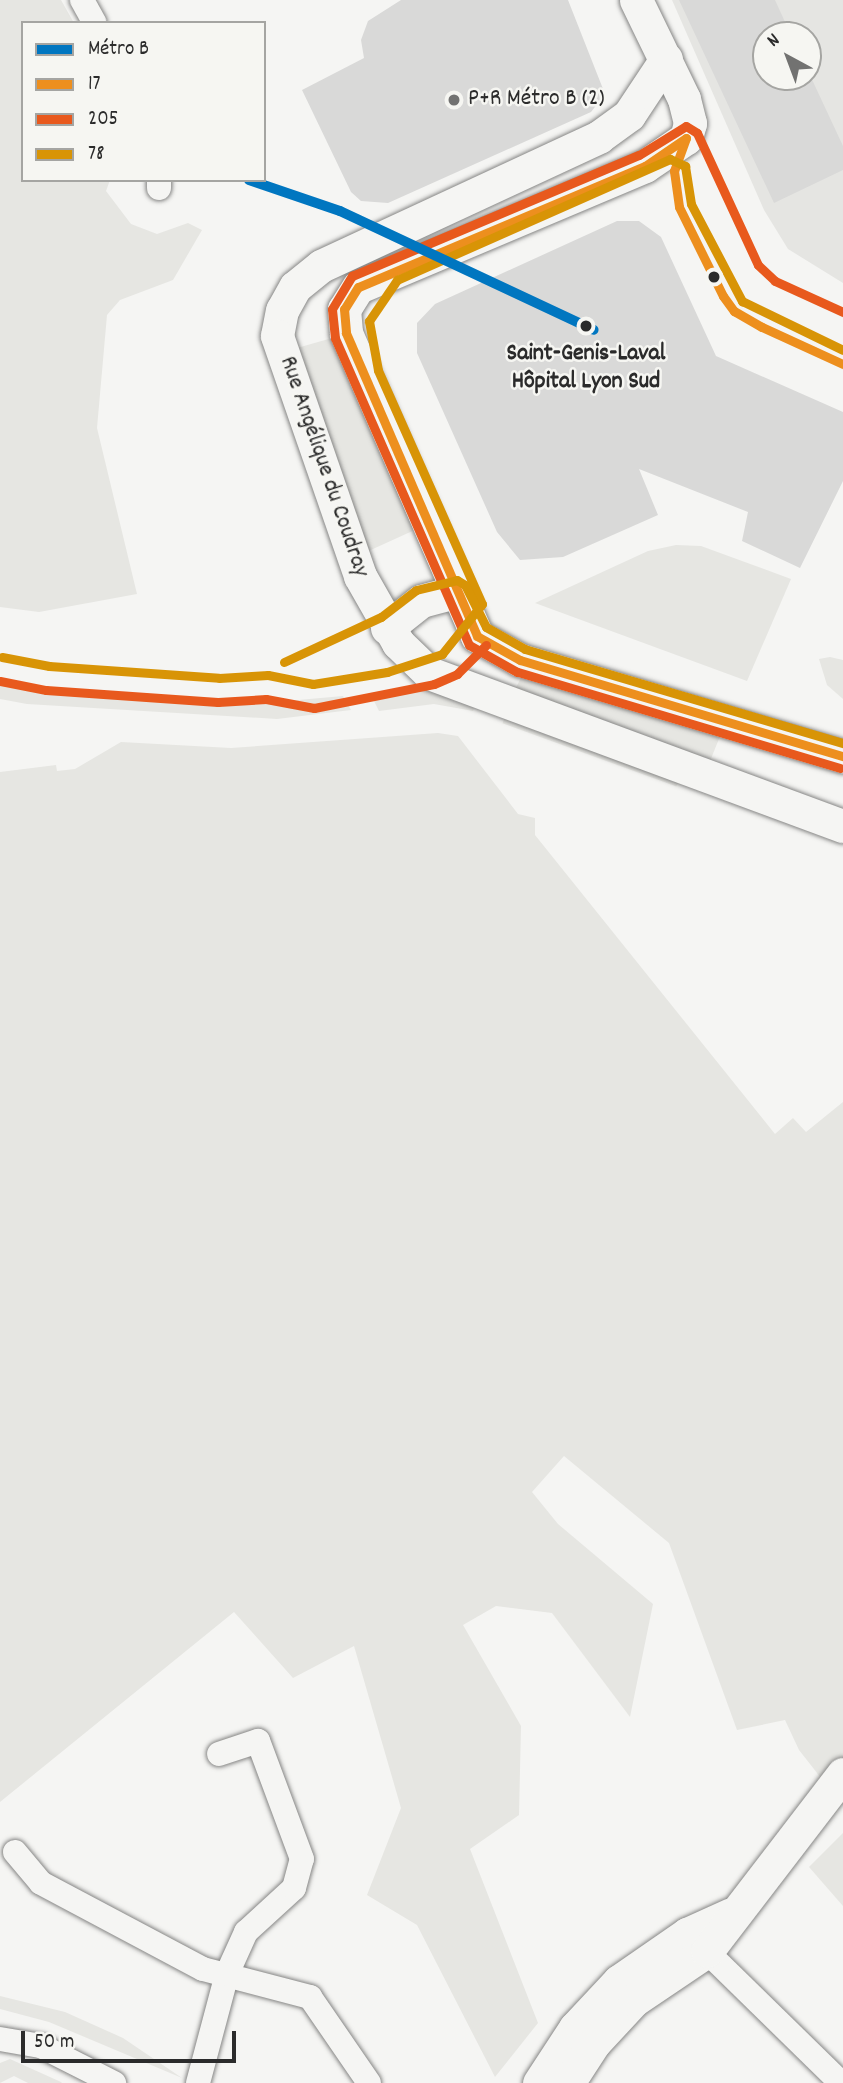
<!DOCTYPE html>
<html>
<head>
<meta charset="utf-8">
<style>
	body { margin:0 }
	#map { position:relative; width:843px; height:2083px; overflow:hidden; background:#f5f5f3; font-family:Dekko,sans-serif }
	div>[style] { position:absolute }
	[style*='--x'] { left:calc(var(--x)*1px); top:calc(var(--y)*1px); width:calc(var(--w)*1px); rotate:calc(var(--a)*1deg) }
	.built>* { inset:0; background:#e5e5e2 }
	.green>* { inset:0; background:#e6e6e2; transform-origin:0 0 }
	.building>* { inset:0; background:#d9d9d8 }
	.roads { filter:drop-shadow(0 0 2px #868685) drop-shadow(0 0 2px #868685) }
	.street>* { height:24px; margin:-12px; padding:0 12px; transform-origin:12px; border-radius:12px; background:#f5f5f3 }
	.secondary>* { height:33px; margin:-16.5px; padding:0 16.5px; transform-origin:16.5px; border-radius:16.5px; background:#f5f5f3 }
	.bus-1>* { height:9px; margin:-4.5px; padding:0 4.5px; transform-origin:4.5px; border-radius:4.5px; background:#ed8f1e }
	.bus-2>* { height:9px; margin:-4.5px; padding:0 4.5px; transform-origin:4.5px; border-radius:4.5px; background:#e8591d }
	.bus-3>* { height:9px; margin:-4.5px; padding:0 4.5px; transform-origin:4.5px; border-radius:4.5px; background:#d89406 }
	.metro-1>* { height:10px; margin:-5px; padding:0 5px; transform-origin:5px; border-radius:5px; background:#0076c0 }
	.dots>* { width:19px; height:19px; translate:-50% -50%; box-sizing:border-box; border:4px solid #f6f6f2; border-radius:50% }
	span { translate:-50% -50%; white-space:nowrap; text-align:center; line-height:1.15; -webkit-text-stroke:5px #f6f6f2; paint-order:stroke }
	.poi-label { font-size:24px; color:#2b2b2b }
	.left { translate:0 -50%; text-align:left }
	.stop-label { font-size:24px; color:#2b2b2b; font-weight:700 }
	.street-label { font-size:24px; color:#2b2b2b }
	.legend { position:absolute; left:21px; top:21px; width:245px; height:161px; box-sizing:border-box; background:#f6f6f2; border:2px solid #a5a5a2; margin:0; padding:9px 12px; list-style:none; font-size:21px; color:#2b2b2b }
	.legend li { display:flex; align-items:center; gap:14px; height:35px }
	.legend b { width:35px; border:2px solid #a5a5a2 }
	.north { position:absolute; left:752px; top:21px; width:70px; height:70px; box-sizing:border-box; background:#f6f6f2; border:2px solid #a5a5a2; border-radius:50%; rotate:319deg; font-size:19px; font-weight:700; line-height:28px; text-align:center; color:#2b2b2b }
	.north::after { content:''; display:block; margin:auto; width:24px; height:32px; background:#727271; clip-path:polygon(50% 0,100% 100%,50% 72%,0 100%) }
	.scale { position:absolute; left:21px; top:2031px; width:215px; height:32px; box-sizing:border-box; border:4px solid #2b2b2b; border-top:0; padding-left:9px; font-size:21px; line-height:24px; white-space:nowrap; color:#2b2b2b; -webkit-text-stroke:5px #f6f6f2; paint-order:stroke }
</style>
</head>
<body>
<div id="map">
	<div class="built">
		<i style="clip-path:polygon(evenodd,672px 0,843px 0,843px 283px,788px 249px,764px 210px,672px 0,766px 35px,808px 35px,808px 77px,766px 77px,766px 35px)"></i>
	</div>
	<div class="green">
		<i style="clip-path:polygon(0 0,61px 0,74px 23px,23px 23px,23px 180px,110px 180px,106px 191px,131px 224px,157px 234px,188px 223px,202px 230px,173px 280px,120px 300px,107px 315px,97px 428px,137px 594px,39px 612px,0 607px)"></i>
		<i style="clip-path:polygon(332px 338px,419px 528px,362px 554px,297px 348px)"></i>
		<i style="clip-path:polygon(676px 545px,701px 546px,791px 579px,747px 681px,535px 603px,648px 551px)"></i>
		<i style="clip-path:polygon(830px 657px,843px 660px,843px 699px,827px 685px,819px 659px)"></i>
		<i style="clip-path:polygon(524px 671px,641px 714px,723px 729px,708px 766px,514px 692px)"></i>
		<i style="clip-path:polygon(0 685px,265px 703px,343px 696px,351px 710px,277px 719px,27px 704px,0 699px)"></i>
		<i style="clip-path:polygon(428px 685px,478px 701px,473px 711px,434px 704px,379px 711px,370px 693px)"></i>
		<i style="left:507px;top:711px;width:185px;height:13px;rotate:20deg"></i>
		<i style="clip-path:polygon(438px 733px,458px 736px,518px 814px,535px 818px,535px 835px,775px 1134px,793px 1118px,806px 1132px,843px 1102px,843px 1806px,799px 1750px,785px 1720px,737px 1730px,669px 1543px,564px 1456px,532px 1492px,558px 1524px,653px 1604px,630px 1717px,552px 1613px,496px 1606px,463px 1625px,521px 1726px,519px 1815px,470px 1849px,538px 2023px,495px 2077px,417px 1925px,367px 1895px,401px 1808px,354px 1646px,293px 1678px,234px 1612px,0 1802px,0 772px,56px 765px,57px 771px,75px 769px,121px 742px,231px 748px)"></i>
		<i style="clip-path:polygon(843px 1833px,843px 1906px,809px 1867px)"></i>
		<i style="clip-path:polygon(0 1996px,65px 2012px,123px 2038px,182px 2078px,49px 2022px,0 2009px)"></i>
		<i style="clip-path:polygon(10px 2059px,61px 2082px,62px 2083px,28px 2083px,14px 2076px,0 2083px,0 2063px)"></i>
	</div>
	<div class="building">
		<i style="clip-path:polygon(401px 0,568px 0,605px 94px,591px 112px,388px 203px,361px 201px,351px 192px,302px 90px,364px 58px,361px 40px,368px 21px)"></i>
		<i style="clip-path:polygon(679px 0,775px 0,791px 35px,766px 35px,766px 77px,808px 77px,808px 71px,843px 146px,843px 170px,774px 203px)"></i>
		<i style="clip-path:polygon(617px 221px,639px 221px,661px 237px,716px 356px,843px 412px,843px 481px,800px 568px,742px 541px,748px 512px,639px 469px,658px 515px,563px 557px,520px 560px,497px 532px,417px 353px,417px 323px,435px 304px)"></i>
	</div>
	<div class="roads">
		<div class="street">
			<i style="--x:82;--y:0;--w:26;--a:61"></i>
			<i style="--x:159;--y:180;--w:8;--a:90"></i>
			<i style="--x:15;--y:1852;--w:40;--a:50"></i>
			<i style="--x:41;--y:1883;--w:183;--a:28"></i>
			<i style="--x:203;--y:1969;--w:111;--a:14.7"></i>
			<i style="--x:310;--y:1997;--w:104;--a:55.5"></i>
			<i style="--x:696;--y:1941;--w:203;--a:44.4"></i>
			<i style="--x:0;--y:2039;--w:42;--a:9.7"></i>
			<i style="--x:41;--y:2046;--w:82;--a:26.9"></i>
			<i style="--x:198;--y:2083;--w:113;--a:-75.1"></i>
			<i style="--x:227;--y:1974;--w:46;--a:-65.7"></i>
			<i style="--x:246;--y:1932;--w:65;--a:-42.5"></i>
			<i style="--x:294;--y:1888;--w:30;--a:-75"></i>
			<i style="--x:302;--y:1859;--w:126;--a:-110.4"></i>
			<i style="--x:258;--y:1741;--w:41;--a:161.6"></i>
		</div>
		<div class="secondary">
			<i style="--x:636;--y:0;--w:110;--a:64.1"></i>
			<i style="--x:684;--y:99;--w:25;--a:76"></i>
			<i style="--x:690;--y:123;--w:16;--a:105"></i>
			<i style="--x:686;--y:138;--w:50;--a:145.7"></i>
			<i style="--x:645;--y:166;--w:311;--a:157.1"></i>
			<i style="--x:358;--y:287;--w:26;--a:122"></i>
			<i style="--x:344;--y:309;--w:24;--a:85"></i>
			<i style="--x:346;--y:333;--w:330;--a:66.6"></i>
			<i style="--x:477;--y:636;--w:49;--a:29.2"></i>
			<i style="--x:520;--y:660;--w:337;--a:16.6"></i>
			<i style="--x:666;--y:59;--w:67;--a:123.5"></i>
			<i style="--x:629;--y:115;--w:37;--a:144"></i>
			<i style="--x:599;--y:137;--w:306;--a:155.1"></i>
			<i style="--x:321;--y:266;--w:33;--a:141"></i>
			<i style="--x:295;--y:287;--w:26;--a:119"></i>
			<i style="--x:282;--y:310;--w:26;--a:101"></i>
			<i style="--x:277;--y:336;--w:254;--a:70.9"></i>
			<i style="--x:360;--y:576;--w:77;--a:60.4"></i>
			<i style="--x:398;--y:643;--w:43;--a:44.1"></i>
			<i style="--x:429;--y:673;--w:441;--a:20.3"></i>
			<i style="--x:387;--y:628;--w:43;--a:-38.5"></i>
			<i style="--x:421;--y:601;--w:35;--a:-15"></i>
			<i style="--x:539;--y:2083;--w:66;--a:-56.8"></i>
			<i style="--x:575;--y:2028;--w:64;--a:-46.9"></i>
			<i style="--x:619;--y:1981;--w:83;--a:-34.7"></i>
			<i style="--x:687;--y:1934;--w:48;--a:-24.4"></i>
			<i style="--x:568;--y:2083;--w:48;--a:-57"></i>
			<i style="--x:594;--y:2043;--w:59;--a:-47.1"></i>
			<i style="--x:634;--y:2000;--w:88;--a:-33.9"></i>
			<i style="--x:707;--y:1951;--w:223;--a:-52.5"></i>
		</div>
	</div>
	<div class="bus-1">
		<i style="--x:686;--y:138;--w:50;--a:145.7"></i>
		<i style="--x:645;--y:166;--w:311;--a:157.1"></i>
		<i style="--x:358;--y:287;--w:26;--a:122"></i>
		<i style="--x:344;--y:309;--w:24;--a:85"></i>
		<i style="--x:346;--y:333;--w:330;--a:66.6"></i>
		<i style="--x:477;--y:636;--w:49;--a:29.2"></i>
		<i style="--x:520;--y:660;--w:337;--a:16.6"></i>
		<i style="--x:686;--y:138;--w:35;--a:110"></i>
		<i style="--x:674;--y:171;--w:36;--a:82"></i>
		<i style="--x:679;--y:207;--w:99;--a:63.7"></i>
		<i style="--x:723;--y:296;--w:19;--a:54"></i>
		<i style="--x:734;--y:311;--w:32;--a:30"></i>
		<i style="--x:762;--y:327;--w:89;--a:24.6"></i>
	</div>
	<div class="bus-2">
		<i style="--x:0;--y:681;--w:47;--a:11.1"></i>
		<i style="--x:46;--y:690;--w:172;--a:4"></i>
		<i style="--x:218;--y:702;--w:48;--a:-3.6"></i>
		<i style="--x:266;--y:699;--w:49;--a:10.6"></i>
		<i style="--x:314;--y:708;--w:122;--a:-11.3"></i>
		<i style="--x:434;--y:684;--w:25;--a:-23"></i>
		<i style="--x:457;--y:674;--w:41;--a:-45"></i>
		<i style="--x:840;--y:768;--w:337;--a:-163.4"></i>
		<i style="--x:517;--y:672;--w:55;--a:-150.6"></i>
		<i style="--x:469;--y:645;--w:335;--a:-113.6"></i>
		<i style="--x:335;--y:338;--w:29;--a:-96"></i>
		<i style="--x:332;--y:309;--w:39;--a:-59"></i>
		<i style="--x:352;--y:276;--w:311;--a:-22.9"></i>
		<i style="--x:639;--y:155;--w:55;--a:-31.7"></i>
		<i style="--x:686;--y:126;--w:13;--a:32"></i>
		<i style="--x:697;--y:133;--w:145;--a:65.2"></i>
		<i style="--x:758;--y:265;--w:23;--a:43"></i>
		<i style="--x:775;--y:281;--w:75;--a:24.5"></i>
	</div>
	<div class="bus-3">
		<i style="--x:2;--y:657;--w:48;--a:10.8"></i>
		<i style="--x:49;--y:666;--w:170;--a:4"></i>
		<i style="--x:219;--y:678;--w:49;--a:-3.5"></i>
		<i style="--x:268;--y:675;--w:46;--a:11.3"></i>
		<i style="--x:313;--y:684;--w:75;--a:-9.2"></i>
		<i style="--x:387;--y:672;--w:58;--a:-18.1"></i>
		<i style="--x:442;--y:654;--w:64;--a:-51.3"></i>
		<i style="--x:482;--y:604;--w:256;--a:-114"></i>
		<i style="--x:378;--y:370;--w:50;--a:-100.4"></i>
		<i style="--x:369;--y:321;--w:50;--a:-55.7"></i>
		<i style="--x:397;--y:280;--w:299;--a:-23.9"></i>
		<i style="--x:670;--y:159;--w:17;--a:25"></i>
		<i style="--x:685;--y:166;--w:38;--a:81"></i>
		<i style="--x:691;--y:204;--w:110;--a:62.3"></i>
		<i style="--x:742;--y:301;--w:112;--a:25.9"></i>
		<i style="--x:284;--y:662;--w:107;--a:-24.9"></i>
		<i style="--x:381;--y:617;--w:44;--a:-37.6"></i>
		<i style="--x:416;--y:590;--w:42;--a:-13.7"></i>
		<i style="--x:457;--y:580;--w:9;--a:32"></i>
		<i style="--x:465;--y:585;--w:47;--a:63.4"></i>
		<i style="--x:486;--y:627;--w:45;--a:29.4"></i>
		<i style="--x:525;--y:649;--w:332;--a:16.5"></i>
	</div>
	<div class="metro-1">
		<i style="--x:249;--y:180;--w:96;--a:18.8"></i>
		<i style="--x:340;--y:211;--w:280;--a:25.1"></i>
	</div>
	<div class="dots">
		<i style="left:454px;top:100px;background:#727271"></i>
		<i style="left:714px;top:277px;background:#2b2b2b"></i>
		<i style="left:586px;top:326px;background:#2b2b2b"></i>
	</div>
	<div class="poi-label">
		<span class="left" style="left:468px;top:100px">P+R Métro B (2)</span>
	</div>
	<div class="stop-label">
		<span style="left:586px;top:369px">Saint-Genis-Laval<br>Hôpital Lyon Sud</span>
	</div>
	<div class="street-label">
		<span style="left:323px;top:467px;rotate:71deg">Rue Angélique du Coudray</span>
	</div>
	<ul class="legend">
	<li><b style="height:9px;background:#0076c0"></b>Métro B</li>
	<li><b style="height:9px;background:#ed8f1e"></b>17</li>
	<li><b style="height:9px;background:#e8591d"></b>205</li>
	<li><b style="height:9px;background:#d89406"></b>78</li>
	</ul>
	<div class="north">N</div>
	<div class="scale">50 m</div>
</div>
</body>
</html>
